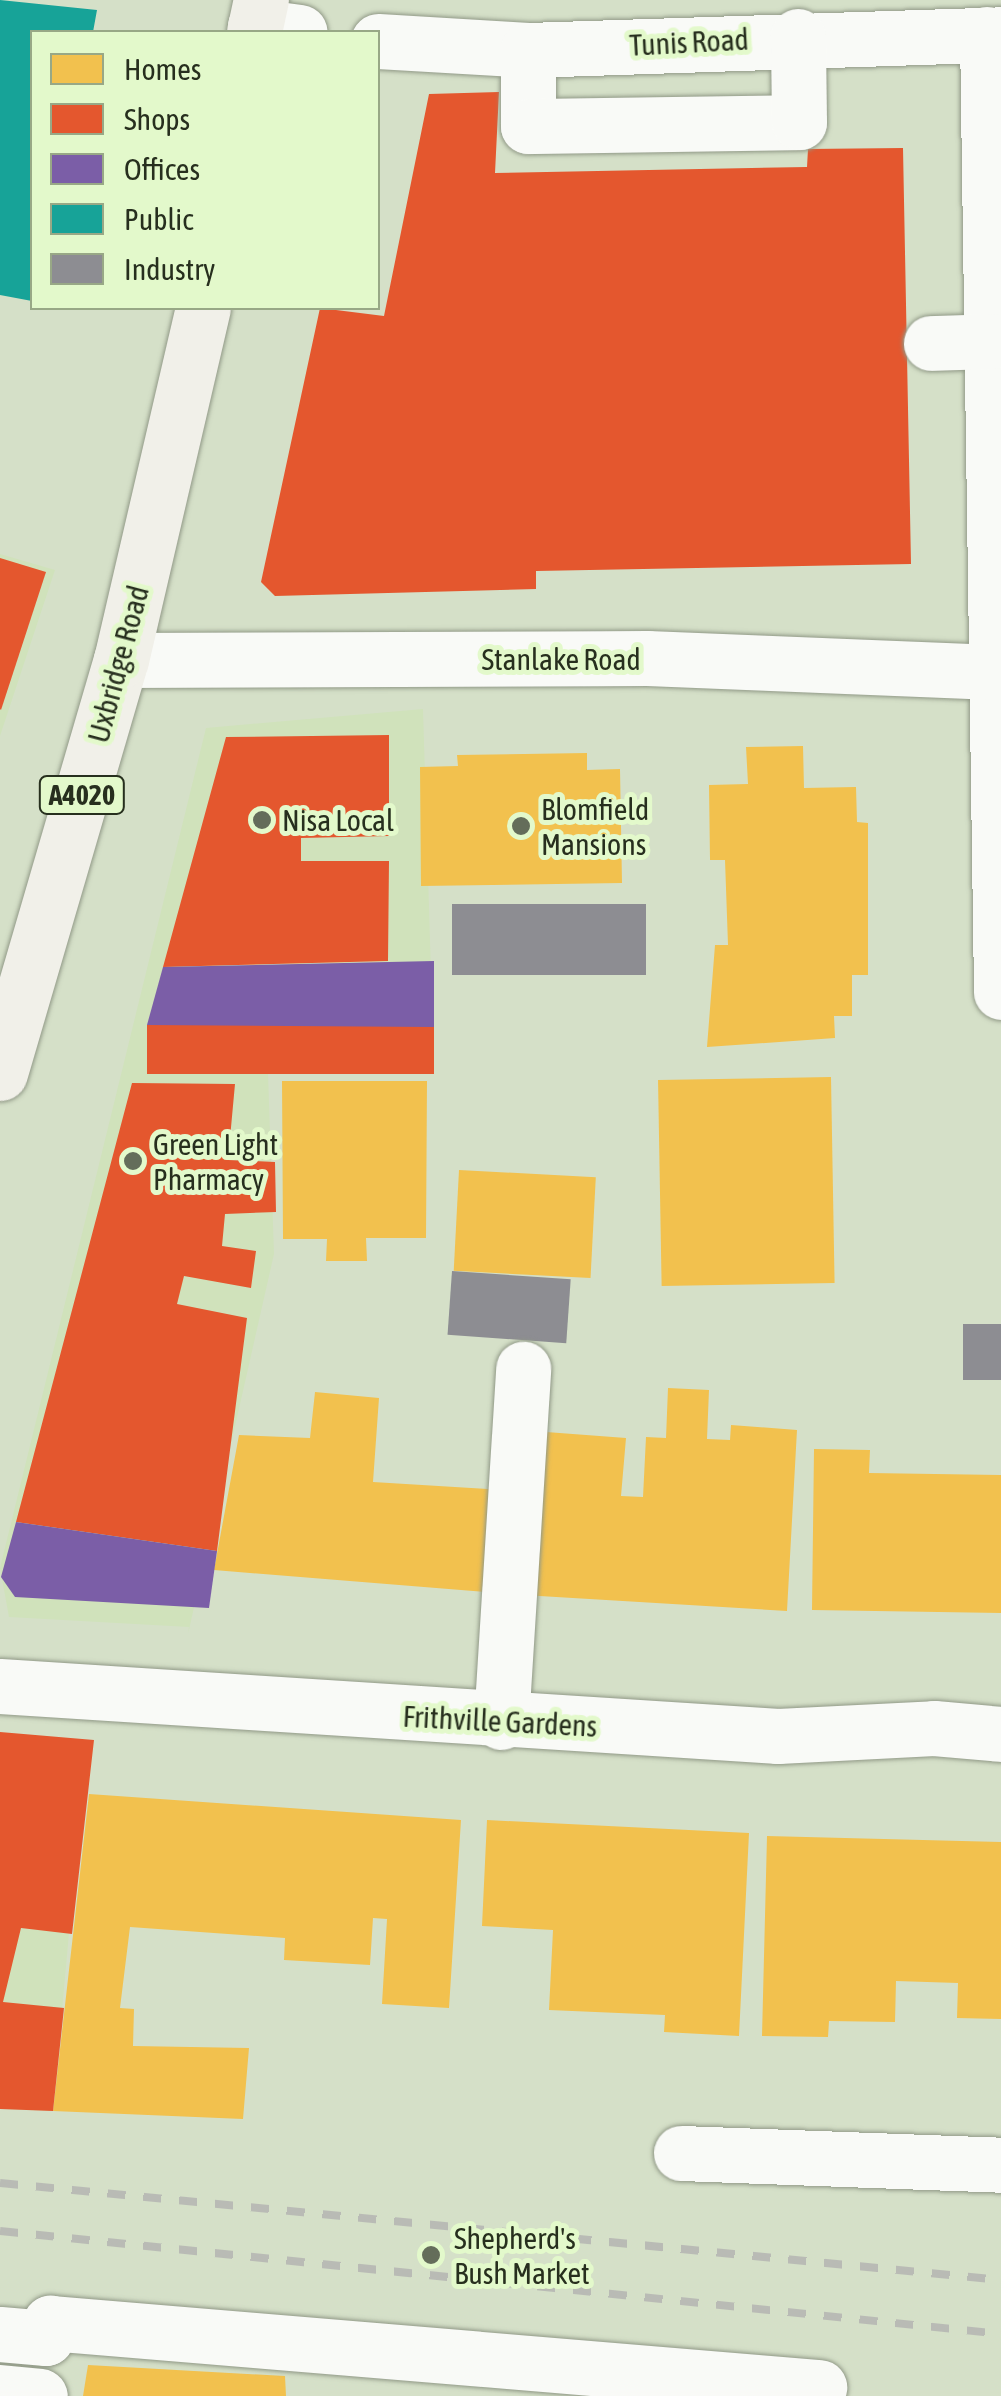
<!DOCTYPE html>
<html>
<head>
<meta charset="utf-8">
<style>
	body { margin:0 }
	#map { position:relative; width:1001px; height:2396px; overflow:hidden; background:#d5e0c8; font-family:"Asap Condensed",sans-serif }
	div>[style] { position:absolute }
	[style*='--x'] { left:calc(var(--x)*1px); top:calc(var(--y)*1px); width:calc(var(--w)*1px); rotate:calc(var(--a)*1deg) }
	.built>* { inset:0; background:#d0e2bb }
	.homes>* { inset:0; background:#f2c14e; transform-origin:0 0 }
	.shops>* { inset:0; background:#e4572e; transform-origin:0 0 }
	.offices>* { inset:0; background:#7b5ea7 }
	.public>* { inset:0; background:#17a398 }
	.industry>* { inset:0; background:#8d8d92; transform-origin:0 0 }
	.roads { filter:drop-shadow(0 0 2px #919987) drop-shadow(0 0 2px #919987) }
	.minor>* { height:55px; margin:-27.5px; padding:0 27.5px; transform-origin:27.5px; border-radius:27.5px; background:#f9faf7 }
	.major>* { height:55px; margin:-27.5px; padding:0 27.5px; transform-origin:27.5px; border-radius:27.5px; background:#f1f0e9 }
	.rail>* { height:8px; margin-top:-4px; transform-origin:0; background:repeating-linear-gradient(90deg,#b9bbb5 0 18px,transparent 0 36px) }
	.dots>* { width:28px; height:28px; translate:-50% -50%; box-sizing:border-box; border:5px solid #e3f9cb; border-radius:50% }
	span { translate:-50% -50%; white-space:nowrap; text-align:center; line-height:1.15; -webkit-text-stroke:10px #e3f9cb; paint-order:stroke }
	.shield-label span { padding:2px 8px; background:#e3f9cb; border:2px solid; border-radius:8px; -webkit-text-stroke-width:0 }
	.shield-label { font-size:28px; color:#272f1e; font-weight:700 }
	.street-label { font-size:30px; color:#272f1e }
	.poi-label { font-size:30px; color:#272f1e }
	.left { translate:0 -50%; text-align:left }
	.legend { position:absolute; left:30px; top:30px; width:350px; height:280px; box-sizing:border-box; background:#e3f9cb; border:2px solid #98a886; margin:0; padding:12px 18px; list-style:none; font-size:30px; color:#272f1e }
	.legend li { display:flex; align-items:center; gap:20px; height:50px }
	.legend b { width:50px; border:2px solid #98a886 }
</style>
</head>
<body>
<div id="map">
	<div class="built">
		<i style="clip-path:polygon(0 554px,55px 570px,0 736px)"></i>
		<i style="clip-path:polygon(423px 709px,434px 1073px,268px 1073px,274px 1254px,188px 1634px,189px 1627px,9px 1617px,0 1568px,206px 728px)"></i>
		<i style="clip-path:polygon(0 1757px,84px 1766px,53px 2111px,0 2109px)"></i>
	</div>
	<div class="homes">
		<i style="clip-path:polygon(803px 746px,804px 788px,856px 787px,857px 822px,868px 823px,868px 975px,852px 975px,852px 1016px,834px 1016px,835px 1038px,707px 1047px,715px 945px,728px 945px,725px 860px,710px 860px,709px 785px,748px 784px,746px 747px)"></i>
		<i style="clip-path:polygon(587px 753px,587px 770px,620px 769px,622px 883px,421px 886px,420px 767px,458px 766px,457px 755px)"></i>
		<i style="left:831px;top:1077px;width:206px;height:173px;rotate:89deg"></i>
		<i style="clip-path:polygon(282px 1081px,427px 1081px,426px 1238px,366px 1238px,367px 1261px,326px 1261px,327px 1239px,283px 1239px)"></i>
		<i style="left:459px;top:1170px;width:137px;height:101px;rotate:3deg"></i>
		<i style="clip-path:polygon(668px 1388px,709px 1390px,707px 1439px,730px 1440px,731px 1425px,797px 1430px,787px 1611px,523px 1595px,533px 1431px,626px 1438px,621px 1496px,643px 1497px,646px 1437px,666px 1438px)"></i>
		<i style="clip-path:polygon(315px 1392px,379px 1398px,373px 1482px,504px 1490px,498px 1593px,214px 1570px,239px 1435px,310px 1438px)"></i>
		<i style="clip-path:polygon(814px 1449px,870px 1450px,869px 1473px,1001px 1475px,1001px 1613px,812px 1610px)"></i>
		<i style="clip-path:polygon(89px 1794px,461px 1820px,449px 2008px,382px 2004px,387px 1919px,373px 1918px,370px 1965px,284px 1960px,285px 1938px,130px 1927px,120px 2008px,134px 2009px,133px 2046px,249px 2048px,243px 2119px,53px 2111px)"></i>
		<i style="clip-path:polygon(487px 1820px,749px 1833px,739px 2036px,664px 2032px,665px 2015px,549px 2010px,553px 1930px,482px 1926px)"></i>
		<i style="clip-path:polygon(767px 1836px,1001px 1842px,1001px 2019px,957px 2018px,958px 1983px,896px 1981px,895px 2022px,829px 2021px,828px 2037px,762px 2036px)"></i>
		<i style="clip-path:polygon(88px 2365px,285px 2376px,286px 2396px,83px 2396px)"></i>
	</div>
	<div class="shops">
		<i style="clip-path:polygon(499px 92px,495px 173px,807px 167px,808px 149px,903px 148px,911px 564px,536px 571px,536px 589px,275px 596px,261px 582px,320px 308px,384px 316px,429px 94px)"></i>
		<i style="clip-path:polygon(0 558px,46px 572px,1px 710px,0 709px)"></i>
		<i style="clip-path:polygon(389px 735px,389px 836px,301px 838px,301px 861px,389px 861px,388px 961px,163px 967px,226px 737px)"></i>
		<i style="left:147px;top:1025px;width:287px;height:49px"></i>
		<i style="clip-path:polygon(132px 1083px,235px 1084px,228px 1160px,275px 1162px,276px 1212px,225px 1214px,222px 1246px,256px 1251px,251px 1288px,184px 1276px,177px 1304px,247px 1318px,217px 1551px,16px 1522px)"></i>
		<i style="clip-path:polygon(0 1732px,94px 1740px,72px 1934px,21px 1928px,3px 2002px,64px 2008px,53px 2111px,0 2109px)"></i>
	</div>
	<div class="offices">
		<i style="clip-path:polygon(434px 961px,434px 1027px,147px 1025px,163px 967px)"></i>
		<i style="clip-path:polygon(16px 1522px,217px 1551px,209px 1608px,15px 1597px,1px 1577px)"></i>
	</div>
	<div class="public">
		<i style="clip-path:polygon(0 0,97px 10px,93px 32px,32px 32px,32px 301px,0 295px)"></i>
	</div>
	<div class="industry">
		<i style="left:452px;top:904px;width:194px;height:71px"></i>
		<i style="left:452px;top:1271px;width:119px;height:64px;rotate:4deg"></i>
		<i style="left:963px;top:1324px;width:38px;height:56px"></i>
	</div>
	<div class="roads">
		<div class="minor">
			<i style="--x:255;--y:26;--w:45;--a:7.6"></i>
			<i style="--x:987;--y:34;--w:958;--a:89.16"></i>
			<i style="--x:378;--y:41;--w:150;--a:3.4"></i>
			<i style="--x:528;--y:50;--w:473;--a:-1.9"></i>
			<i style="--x:528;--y:50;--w:76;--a:90"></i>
			<i style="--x:528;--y:126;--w:271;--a:-0.8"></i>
			<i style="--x:799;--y:122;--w:86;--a:-90.7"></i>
			<i style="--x:931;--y:343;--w:64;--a:-1.8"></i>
			<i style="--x:121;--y:660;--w:526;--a:-0.22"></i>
			<i style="--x:647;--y:658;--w:354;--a:2.3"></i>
			<i style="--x:0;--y:1686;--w:780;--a:3.68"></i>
			<i style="--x:778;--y:1736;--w:156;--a:-2.9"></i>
			<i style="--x:934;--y:1728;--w:67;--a:5.1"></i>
			<i style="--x:501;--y:1722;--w:354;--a:-86.4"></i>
			<i style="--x:681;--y:2153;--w:320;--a:2.1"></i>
			<i style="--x:0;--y:2334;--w:46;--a:5"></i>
			<i style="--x:46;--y:2338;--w:16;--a:-75"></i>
			<i style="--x:50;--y:2323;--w:772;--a:4.76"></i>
			<i style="--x:0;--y:2392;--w:40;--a:5.7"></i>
		</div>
		<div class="major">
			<i style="--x:254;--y:32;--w:33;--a:-78"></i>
			<i style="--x:0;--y:1073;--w:430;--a:-73.7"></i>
			<i style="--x:121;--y:660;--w:361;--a:-76.9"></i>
		</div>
	</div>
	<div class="rail">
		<i style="--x:0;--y:2183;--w:1006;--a:5.53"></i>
		<i style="--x:0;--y:2231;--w:1006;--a:5.87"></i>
	</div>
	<div class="dots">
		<i style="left:262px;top:820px;background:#646d5a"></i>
		<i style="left:521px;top:826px;background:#646d5a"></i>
		<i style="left:133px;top:1161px;background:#646d5a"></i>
		<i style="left:431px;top:2255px;background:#646d5a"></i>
	</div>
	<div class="shield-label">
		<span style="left:82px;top:795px">A4020</span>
	</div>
	<div class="street-label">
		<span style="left:689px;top:42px;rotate:-3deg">Tunis Road</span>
		<span style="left:561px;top:659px">Stanlake Road</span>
		<span style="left:118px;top:664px;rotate:-75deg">Uxbridge Road</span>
		<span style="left:500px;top:1721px;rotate:3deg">Frithville Gardens</span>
	</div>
	<div class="poi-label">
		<span class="left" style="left:541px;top:826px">Blomfield<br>Mansions</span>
		<span class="left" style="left:282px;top:820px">Nisa Local</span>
		<span class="left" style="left:153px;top:1161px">Green Light<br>Pharmacy</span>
		<span class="left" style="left:454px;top:2255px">Shepherd's<br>Bush Market</span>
	</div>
	<ul class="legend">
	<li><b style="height:28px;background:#f2c14e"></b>Homes</li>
	<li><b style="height:28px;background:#e4572e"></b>Shops</li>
	<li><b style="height:28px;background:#7b5ea7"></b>Offices</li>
	<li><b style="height:28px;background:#17a398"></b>Public</li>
	<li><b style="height:28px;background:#8d8d92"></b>Industry</li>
	</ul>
</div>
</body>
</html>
